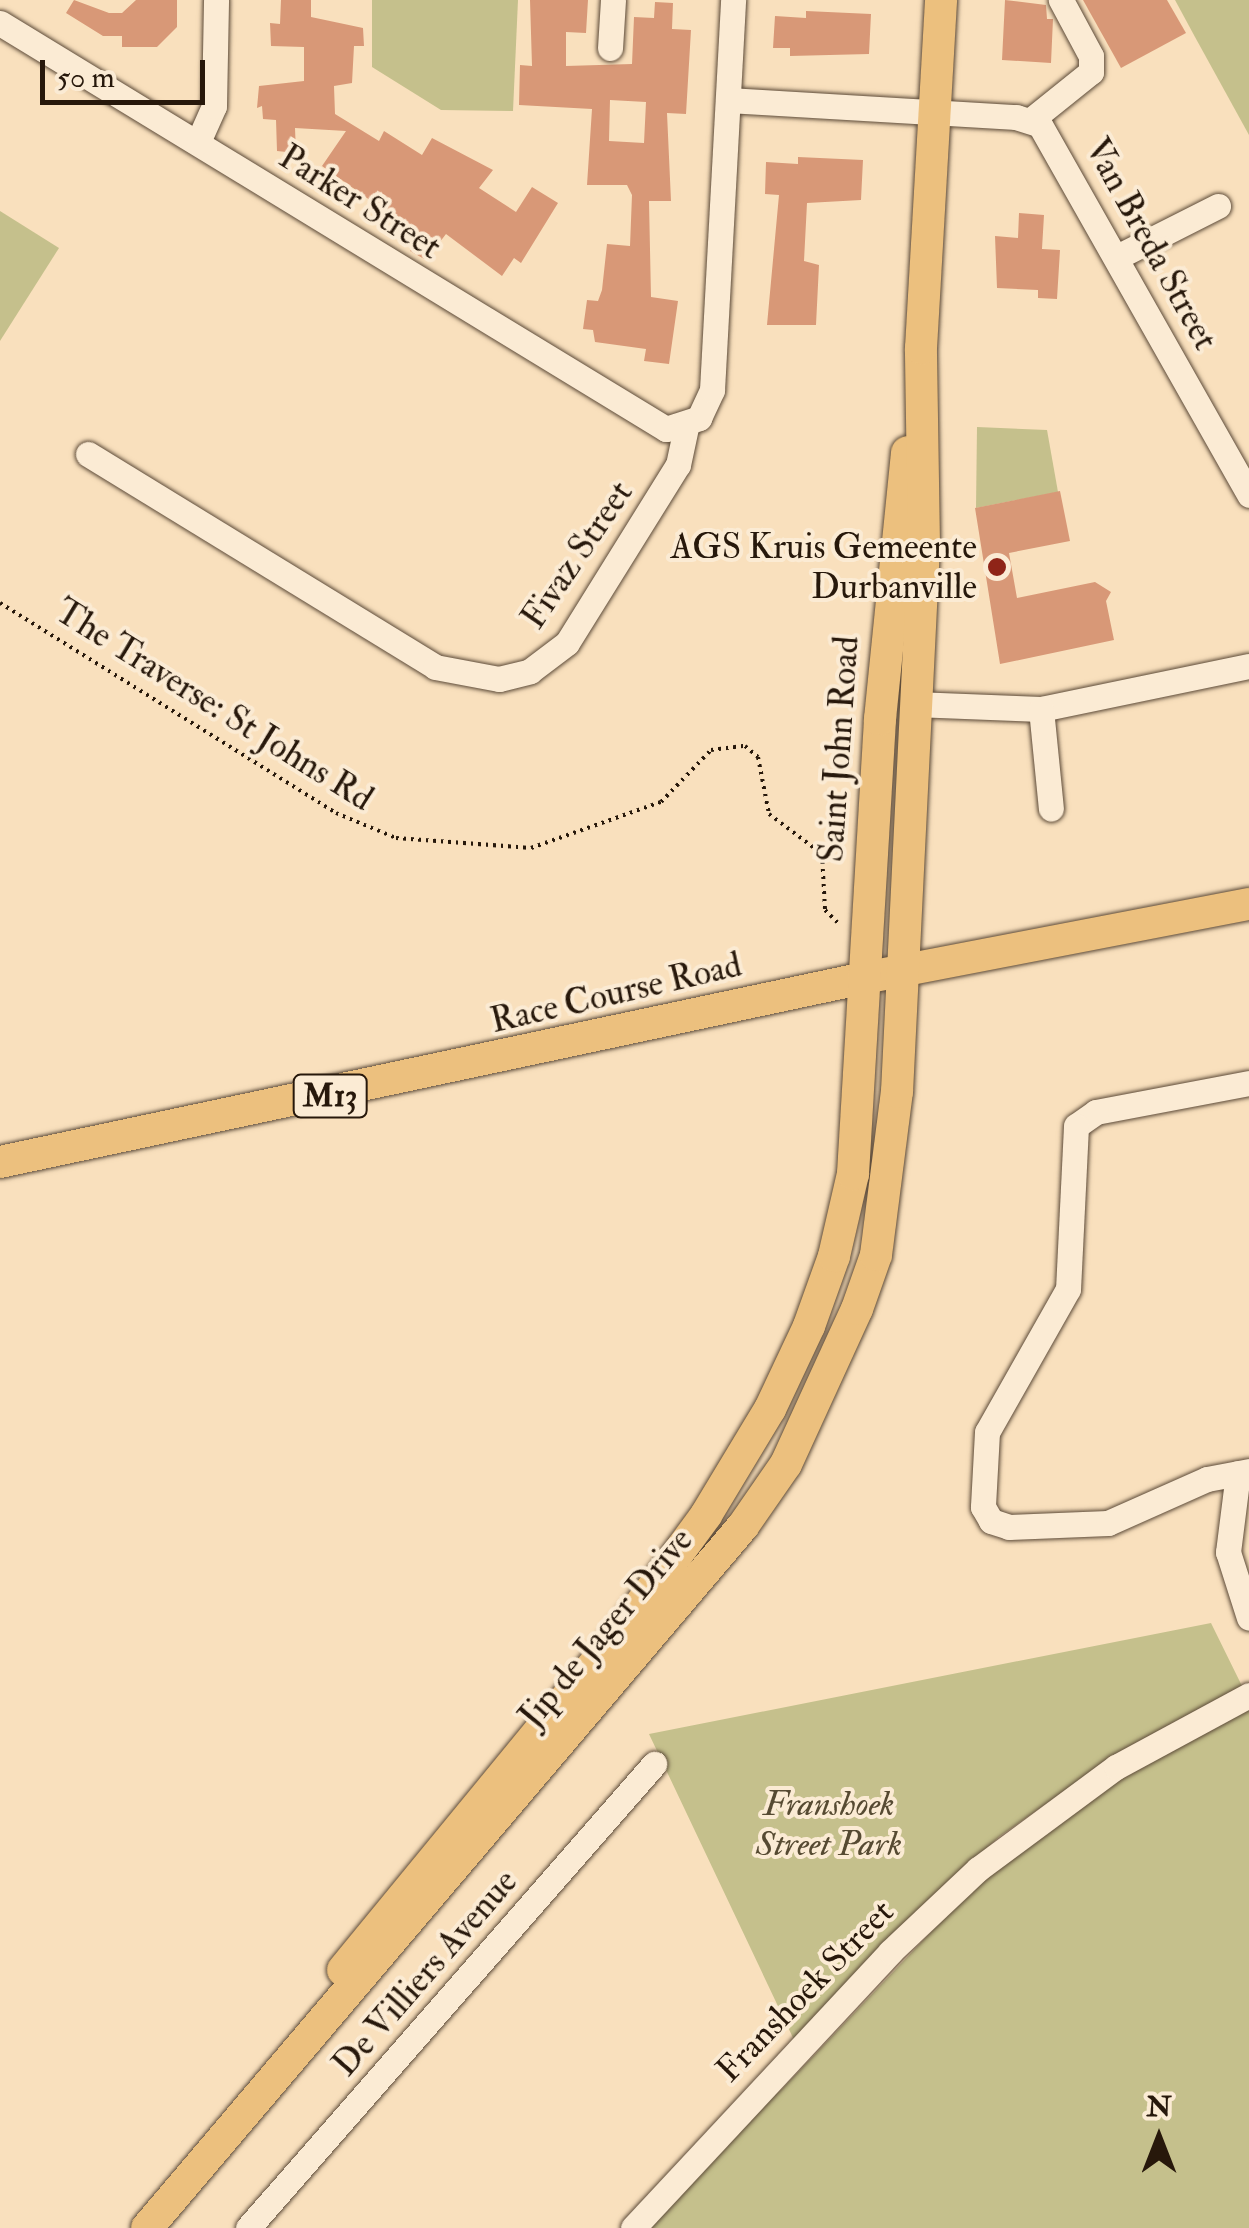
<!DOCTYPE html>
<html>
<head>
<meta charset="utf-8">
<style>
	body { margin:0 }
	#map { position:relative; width:1249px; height:2228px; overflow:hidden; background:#f9e0bd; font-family:"IM FELL Double Pica",serif }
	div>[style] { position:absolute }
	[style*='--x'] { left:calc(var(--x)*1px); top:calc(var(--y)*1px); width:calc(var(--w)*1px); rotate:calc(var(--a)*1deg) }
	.green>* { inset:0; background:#c5c08c }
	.building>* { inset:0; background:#d89877 }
	.path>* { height:4px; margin-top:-2px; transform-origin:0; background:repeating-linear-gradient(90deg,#27180b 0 2.5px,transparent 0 7.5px) }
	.roads { filter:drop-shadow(0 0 2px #5c4a38) drop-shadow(0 0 2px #5c4a38) }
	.minor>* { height:25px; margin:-12.5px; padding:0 12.5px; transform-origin:12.5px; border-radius:12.5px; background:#fbebd4 }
	.major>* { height:32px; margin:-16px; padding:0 16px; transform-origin:16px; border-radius:16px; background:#ecc07e }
	.dots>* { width:28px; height:28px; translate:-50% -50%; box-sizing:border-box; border:5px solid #fbebd4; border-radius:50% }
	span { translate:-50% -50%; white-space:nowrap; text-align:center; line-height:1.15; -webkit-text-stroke:8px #fbebd4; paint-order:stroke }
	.shield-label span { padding:2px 8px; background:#fbebd4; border:2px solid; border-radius:8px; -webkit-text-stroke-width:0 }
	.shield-label { font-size:32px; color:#27180b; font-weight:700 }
	.street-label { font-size:35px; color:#27180b }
	.poi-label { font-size:35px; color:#27180b }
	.right { translate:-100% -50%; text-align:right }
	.park-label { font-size:35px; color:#564a32; font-style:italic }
	.north { position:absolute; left:1109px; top:2088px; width:100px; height:100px; -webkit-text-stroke:8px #fbebd4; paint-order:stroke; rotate:0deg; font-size:28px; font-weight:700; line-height:40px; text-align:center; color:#27180b }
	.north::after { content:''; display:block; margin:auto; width:35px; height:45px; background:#27180b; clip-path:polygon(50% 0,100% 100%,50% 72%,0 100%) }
	.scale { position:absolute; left:40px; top:60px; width:165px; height:45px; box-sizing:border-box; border:5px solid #27180b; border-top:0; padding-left:12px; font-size:30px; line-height:35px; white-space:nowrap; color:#27180b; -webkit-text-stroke:8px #fbebd4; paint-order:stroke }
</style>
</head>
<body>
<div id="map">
	<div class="green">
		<i style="clip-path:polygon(372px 0,518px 0,513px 111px,441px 110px,372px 67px)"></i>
		<i style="clip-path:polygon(1175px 0,1249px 0,1249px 135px,1195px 37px)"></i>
		<i style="clip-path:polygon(0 211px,59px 248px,0 341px)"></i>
		<i style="clip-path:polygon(977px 427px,1047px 430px,1058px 492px,976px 508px)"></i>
		<i style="clip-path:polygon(1211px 1623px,1242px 1686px,1126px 1748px,1000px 1836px,893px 1933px,795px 2042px,649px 1734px)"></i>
		<i style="clip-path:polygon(1249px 1709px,1249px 2228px,648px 2228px,725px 2138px,782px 2089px,971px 1890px,1107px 1787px)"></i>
	</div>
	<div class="building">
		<i style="clip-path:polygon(74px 0,109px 13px,122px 13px,136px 0,177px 0,177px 27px,157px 47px,122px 47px,122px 36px,103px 36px,66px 13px)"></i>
		<i style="clip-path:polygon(281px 0,311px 0,311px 17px,363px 28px,364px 46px,354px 46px,352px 83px,334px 86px,335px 114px,379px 141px,384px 131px,422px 155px,432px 138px,493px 170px,479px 188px,516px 212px,532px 187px,558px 203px,521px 263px,514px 258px,502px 276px,446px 234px,426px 260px,410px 251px,419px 235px,322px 166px,346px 131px,295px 128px,296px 153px,277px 151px,276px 120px,263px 119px,262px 106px,257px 108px,259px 86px,304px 81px,304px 47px,271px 46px,270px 23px,280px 24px)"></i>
		<i style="clip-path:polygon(evenodd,530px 0,588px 0,586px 33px,566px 32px,566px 66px,632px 64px,634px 17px,654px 18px,655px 2px,673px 3px,672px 29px,691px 30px,686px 114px,667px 113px,671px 201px,649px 201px,651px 297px,678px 301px,669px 364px,644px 361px,646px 349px,595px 342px,593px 330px,583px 329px,587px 300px,598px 301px,602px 290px,607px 244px,630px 246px,632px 195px,627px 185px,587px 185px,592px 109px,519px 105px,520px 65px,532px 66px,530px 0,610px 100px,646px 102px,644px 143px,609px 141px,610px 100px)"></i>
		<i style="clip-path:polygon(1005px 0,1046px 5px,1047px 19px,1053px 19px,1051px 63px,1002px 60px)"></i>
		<i style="clip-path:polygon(1083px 0,1167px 0,1186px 33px,1121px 68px)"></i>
		<i style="clip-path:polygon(806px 11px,871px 14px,869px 54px,790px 56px,790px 48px,773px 48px,775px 16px,806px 18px)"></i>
		<i style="clip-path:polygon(798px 157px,863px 160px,861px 200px,807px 203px,804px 261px,819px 265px,816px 325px,767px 325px,779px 195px,765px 194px,766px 162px,798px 164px)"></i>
		<i style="clip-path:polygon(1019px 213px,1044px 215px,1042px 249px,1060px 250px,1057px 299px,1038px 298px,1038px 290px,997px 288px,995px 236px,1018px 238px)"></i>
		<i style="clip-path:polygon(1060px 491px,1070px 541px,1009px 553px,1017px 598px,1095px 582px,1111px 592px,1106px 601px,1114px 640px,1000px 664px,975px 508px)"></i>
	</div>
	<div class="path">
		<i style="--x:0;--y:603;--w:396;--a:32"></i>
		<i style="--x:336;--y:813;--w:65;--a:22.6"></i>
		<i style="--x:396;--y:838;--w:135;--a:4.2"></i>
		<i style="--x:531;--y:848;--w:138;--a:-19.5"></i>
		<i style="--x:661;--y:802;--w:72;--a:-46.1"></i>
		<i style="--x:711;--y:750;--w:34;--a:-7"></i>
		<i style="--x:745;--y:746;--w:17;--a:40"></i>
		<i style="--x:758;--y:757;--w:58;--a:79.1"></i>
		<i style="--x:769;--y:814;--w:66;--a:37"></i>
		<i style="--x:822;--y:854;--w:56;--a:86.9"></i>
		<i style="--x:825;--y:910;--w:20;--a:45"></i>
	</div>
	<div class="roads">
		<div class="minor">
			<i style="--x:0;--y:23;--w:780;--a:31.37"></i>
			<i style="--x:666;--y:429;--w:35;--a:-18"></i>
			<i style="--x:699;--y:418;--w:31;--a:-65"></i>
			<i style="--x:712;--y:390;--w:391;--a:-86.9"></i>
			<i style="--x:610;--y:48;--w:48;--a:-86.4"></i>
			<i style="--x:728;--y:100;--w:289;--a:3.4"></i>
			<i style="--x:1016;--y:117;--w:25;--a:18"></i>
			<i style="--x:1040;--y:125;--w:425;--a:60.5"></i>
			<i style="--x:1031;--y:120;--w:77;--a:-38.7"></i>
			<i style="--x:1091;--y:72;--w:16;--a:-90"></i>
			<i style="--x:1091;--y:56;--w:64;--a:-118.2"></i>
			<i style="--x:198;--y:142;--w:39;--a:-66"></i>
			<i style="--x:214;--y:106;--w:106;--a:-88.9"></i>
			<i style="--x:1119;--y:256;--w:111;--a:-26.8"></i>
			<i style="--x:88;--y:454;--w:407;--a:31.5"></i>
			<i style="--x:435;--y:667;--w:65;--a:10.6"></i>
			<i style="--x:499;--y:679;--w:32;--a:-14"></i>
			<i style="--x:530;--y:671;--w:46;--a:-37.1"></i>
			<i style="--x:567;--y:643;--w:210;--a:-58.1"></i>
			<i style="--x:678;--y:465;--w:40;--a:-78"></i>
			<i style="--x:914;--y:704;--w:127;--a:2.3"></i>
			<i style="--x:1041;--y:709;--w:212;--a:-11.7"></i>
			<i style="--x:1041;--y:709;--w:100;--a:84.3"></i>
			<i style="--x:1249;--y:1083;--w:156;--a:169.3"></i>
			<i style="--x:1096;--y:1112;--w:24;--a:145"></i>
			<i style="--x:1076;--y:1126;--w:163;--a:92.8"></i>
			<i style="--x:1068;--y:1289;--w:164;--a:119.5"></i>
			<i style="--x:987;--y:1432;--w:75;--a:93.1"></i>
			<i style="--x:983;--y:1507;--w:16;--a:60"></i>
			<i style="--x:991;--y:1521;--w:19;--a:18"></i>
			<i style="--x:1009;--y:1527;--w:99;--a:-2.3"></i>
			<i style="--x:1108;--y:1523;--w:108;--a:-24"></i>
			<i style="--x:1207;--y:1479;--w:43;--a:-10.8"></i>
			<i style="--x:1238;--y:1473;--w:80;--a:97.2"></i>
			<i style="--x:1228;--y:1552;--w:69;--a:72.3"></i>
			<i style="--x:248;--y:2228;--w:617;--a:-48.81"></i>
			<i style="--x:633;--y:2228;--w:377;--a:-47"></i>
			<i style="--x:890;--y:1952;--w:121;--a:-43.3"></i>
			<i style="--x:978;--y:1869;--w:172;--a:-36.5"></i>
			<i style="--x:1116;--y:1767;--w:151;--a:-28.4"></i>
		</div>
		<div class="major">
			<i style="--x:0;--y:1162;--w:883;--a:-12.02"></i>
			<i style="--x:864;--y:978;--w:392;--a:-10.9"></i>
			<i style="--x:343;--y:1970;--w:433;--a:-50.6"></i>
			<i style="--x:618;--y:1635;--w:149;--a:-53.7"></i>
			<i style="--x:706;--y:1515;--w:124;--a:-58.9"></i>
			<i style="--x:770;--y:1409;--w:92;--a:-64.8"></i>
			<i style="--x:809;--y:1326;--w:74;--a:-70.3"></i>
			<i style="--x:834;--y:1256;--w:84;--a:-77"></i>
			<i style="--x:853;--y:1174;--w:456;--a:-86.6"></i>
			<i style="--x:880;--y:719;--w:268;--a:-84.2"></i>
			<i style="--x:147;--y:2228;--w:921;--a:-49.67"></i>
			<i style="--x:743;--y:1526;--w:75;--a:-55.3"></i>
			<i style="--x:786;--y:1464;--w:170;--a:-65.4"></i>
			<i style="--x:857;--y:1309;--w:57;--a:-70.6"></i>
			<i style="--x:876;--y:1255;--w:164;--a:-82.7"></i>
			<i style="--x:897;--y:1092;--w:547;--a:-87.17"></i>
			<i style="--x:924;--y:546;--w:198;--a:-90.9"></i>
			<i style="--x:921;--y:348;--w:349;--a:-86.7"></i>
		</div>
	</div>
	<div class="dots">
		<i style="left:997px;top:567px;background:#8f2418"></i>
	</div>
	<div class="shield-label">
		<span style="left:330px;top:1096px">M13</span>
	</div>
	<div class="street-label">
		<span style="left:360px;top:202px;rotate:32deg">Parker Street</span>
		<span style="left:1151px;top:244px;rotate:61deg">Van Breda Street</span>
		<span style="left:577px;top:555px;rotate:-56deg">Fivaz Street</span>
		<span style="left:214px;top:705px;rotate:32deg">The Traverse: St Johns Rd</span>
		<span style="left:839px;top:749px;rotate:-86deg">Saint John Road</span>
		<span style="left:616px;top:993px;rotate:-13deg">Race Course Road</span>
		<span style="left:606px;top:1628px;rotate:-50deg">Jip de Jager Drive</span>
		<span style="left:425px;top:1973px;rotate:-49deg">De Villiers Avenue</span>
		<span style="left:805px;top:1991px;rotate:-46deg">Franshoek Street</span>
	</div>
	<div class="poi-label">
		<span class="right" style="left:977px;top:567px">AGS Kruis Gemeente<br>Durbanville</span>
	</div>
	<div class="park-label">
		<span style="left:829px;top:1824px">Franshoek<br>Street Park</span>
	</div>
	<div class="north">N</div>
	<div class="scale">50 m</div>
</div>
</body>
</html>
